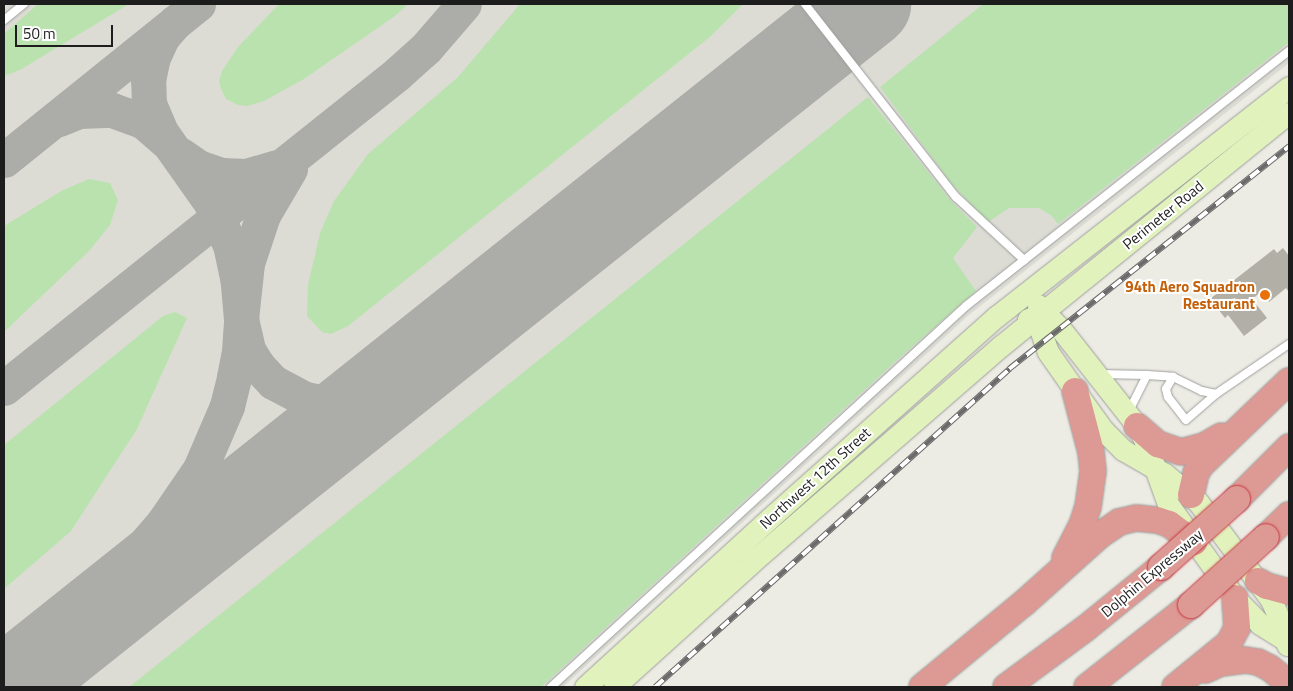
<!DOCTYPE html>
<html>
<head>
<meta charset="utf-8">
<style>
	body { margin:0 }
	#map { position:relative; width:1293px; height:691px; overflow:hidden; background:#edece4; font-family:"Titillium Web",sans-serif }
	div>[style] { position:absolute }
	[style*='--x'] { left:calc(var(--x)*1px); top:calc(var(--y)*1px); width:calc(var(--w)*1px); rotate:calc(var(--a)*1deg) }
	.airport>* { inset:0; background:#dcdcd5 }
	.grass>* { inset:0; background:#bae2ae }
	.taxiway>* { height:35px; margin:-17.5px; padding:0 17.5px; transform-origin:17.5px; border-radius:17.5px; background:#acaca8 }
	.runway>* { height:88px; margin:-44px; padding:0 44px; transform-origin:44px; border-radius:44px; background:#acaca8 }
	.building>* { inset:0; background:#b2afa7 }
	.roads { filter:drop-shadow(0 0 1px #9e9e9e) drop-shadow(0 0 1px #9e9e9e) }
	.lane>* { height:8px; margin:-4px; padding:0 4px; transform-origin:4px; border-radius:4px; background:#fff }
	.secondary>* { height:21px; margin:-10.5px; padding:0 10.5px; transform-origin:10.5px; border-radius:10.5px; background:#e1f2bc }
	.highway>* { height:26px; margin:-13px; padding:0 13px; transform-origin:13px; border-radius:13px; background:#dd9993 }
	.rail>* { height:5.5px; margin-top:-2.75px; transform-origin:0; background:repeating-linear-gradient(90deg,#fff 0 11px,#6b6b6b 0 22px); box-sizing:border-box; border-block:1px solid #6b6b6b }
	.bridges { filter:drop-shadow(0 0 1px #c63641) drop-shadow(0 0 1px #c63641) }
	.highway-bridge>* { height:26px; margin:-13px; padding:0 13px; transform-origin:13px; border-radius:13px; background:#dd9993 }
	.dots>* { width:14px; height:14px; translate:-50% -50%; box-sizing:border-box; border:2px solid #fff; border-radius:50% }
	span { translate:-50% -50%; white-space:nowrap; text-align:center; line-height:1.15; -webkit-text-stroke:4px #fff; paint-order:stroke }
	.street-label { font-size:15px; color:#1d1d1d }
	.food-label { font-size:15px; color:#c56008; font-weight:700 }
	.right { translate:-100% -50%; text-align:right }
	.frame { position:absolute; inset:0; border:5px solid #1d1d1d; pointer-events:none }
	.scale { position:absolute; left:15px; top:25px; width:98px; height:22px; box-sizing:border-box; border:2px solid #1d1d1d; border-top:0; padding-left:6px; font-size:15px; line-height:18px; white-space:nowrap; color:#1d1d1d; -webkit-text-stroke:4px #fff; paint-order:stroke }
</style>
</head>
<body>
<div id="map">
	<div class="airport">
		<i style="clip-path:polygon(4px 4px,1289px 4px,1289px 63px,969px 315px,563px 687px,4px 687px)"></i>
	</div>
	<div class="grass">
		<i style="clip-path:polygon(38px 4px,129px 4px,20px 70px,4px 76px,4px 34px)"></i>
		<i style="clip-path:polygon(279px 4px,408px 4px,395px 16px,304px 79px,264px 101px,247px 106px,238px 105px,226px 99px,221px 89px,219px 81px,222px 71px,238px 47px)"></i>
		<i style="clip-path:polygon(520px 4px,743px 4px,711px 36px,348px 326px,331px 334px,322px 332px,307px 316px,308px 285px,320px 233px,334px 201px,368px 154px,458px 77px)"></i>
		<i style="clip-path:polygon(983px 4px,1289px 4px,1289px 42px,1058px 224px,1052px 216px,1039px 208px,1009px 208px,988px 222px,951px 183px,880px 87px)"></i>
		<i style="clip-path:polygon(868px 97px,951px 201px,977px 227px,953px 258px,976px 291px,898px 359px,541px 687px,129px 687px)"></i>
		<i style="clip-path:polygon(89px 179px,110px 183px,118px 200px,110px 225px,89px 251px,4px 332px,4px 226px,63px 190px)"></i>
		<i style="clip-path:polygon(175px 312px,187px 318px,137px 429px,71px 531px,4px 589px,4px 445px,163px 316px)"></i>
	</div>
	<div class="taxiway">
		<i style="--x:59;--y:119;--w:22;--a:-22"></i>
		<i style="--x:79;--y:111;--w:33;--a:-2"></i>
		<i style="--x:112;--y:110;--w:33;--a:20"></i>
		<i style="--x:143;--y:121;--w:30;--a:41"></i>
		<i style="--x:181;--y:155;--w:21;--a:35"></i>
		<i style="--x:198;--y:167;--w:24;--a:19"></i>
		<i style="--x:221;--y:175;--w:25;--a:2"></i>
		<i style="--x:246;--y:176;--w:32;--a:-16"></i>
		<i style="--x:4;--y:160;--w:249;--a:-38.8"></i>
		<i style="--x:290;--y:169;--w:53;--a:120.4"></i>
		<i style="--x:263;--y:215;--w:51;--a:108.4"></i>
		<i style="--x:247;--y:263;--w:56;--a:96.1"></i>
		<i style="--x:241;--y:319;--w:32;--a:77"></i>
		<i style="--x:248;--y:350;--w:19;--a:58"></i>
		<i style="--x:258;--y:366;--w:22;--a:47"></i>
		<i style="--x:273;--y:382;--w:36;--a:28"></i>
		<i style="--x:305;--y:399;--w:21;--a:11"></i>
		<i style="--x:326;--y:403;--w:23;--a:-5"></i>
		<i style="--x:349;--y:401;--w:46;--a:-23.2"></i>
		<i style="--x:636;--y:187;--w:274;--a:-41.9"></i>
		<i style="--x:4;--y:388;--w:503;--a:-38.62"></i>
		<i style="--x:397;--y:74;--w:39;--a:-42"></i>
		<i style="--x:426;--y:48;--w:58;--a:-49.2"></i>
		<i style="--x:4;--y:682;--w:139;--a:-42.4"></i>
		<i style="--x:107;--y:588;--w:86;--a:-49.3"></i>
		<i style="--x:163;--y:523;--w:65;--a:-55.6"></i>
		<i style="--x:200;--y:469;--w:69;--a:-66.8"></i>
		<i style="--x:227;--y:406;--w:30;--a:-76"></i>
		<i style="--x:234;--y:377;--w:26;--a:-79"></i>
		<i style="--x:239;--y:351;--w:32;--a:-86"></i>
		<i style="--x:241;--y:319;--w:37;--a:-95"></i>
		<i style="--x:238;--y:282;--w:38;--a:-102"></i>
		<i style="--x:230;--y:245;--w:46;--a:-114.3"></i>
		<i style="--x:211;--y:203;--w:87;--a:-125.2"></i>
		<i style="--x:161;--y:132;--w:30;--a:-113"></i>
		<i style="--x:149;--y:104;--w:24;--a:-92"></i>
		<i style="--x:148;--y:80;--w:24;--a:-78"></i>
		<i style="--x:153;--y:57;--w:23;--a:-65"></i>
		<i style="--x:163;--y:36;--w:18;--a:-49"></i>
	</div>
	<div class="runway">
		<i style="--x:9;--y:687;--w:1097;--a:-38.52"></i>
	</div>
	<div class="building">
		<i style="clip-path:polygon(1283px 248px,1289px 256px,1289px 292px,1286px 288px,1269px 302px,1261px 292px,1252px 299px,1267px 318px,1244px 336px,1228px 315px,1225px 318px,1210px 299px,1274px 249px,1277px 253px)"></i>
	</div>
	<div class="roads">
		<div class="lane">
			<i style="--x:805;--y:4;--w:245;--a:52"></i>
			<i style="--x:956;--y:197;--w:93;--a:42.8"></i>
			<i style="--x:4;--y:20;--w:26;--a:-39"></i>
			<i style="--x:1100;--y:374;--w:47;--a:1.2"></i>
			<i style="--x:1147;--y:375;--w:40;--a:116.6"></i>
			<i style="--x:1147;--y:375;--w:26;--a:4"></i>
			<i style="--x:1173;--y:377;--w:32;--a:26"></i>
			<i style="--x:1202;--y:391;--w:14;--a:12"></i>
			<i style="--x:1216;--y:394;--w:88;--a:-34.4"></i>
			<i style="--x:1173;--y:377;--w:14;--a:120"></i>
			<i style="--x:1166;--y:389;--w:8;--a:76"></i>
			<i style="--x:1168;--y:397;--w:29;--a:52"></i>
			<i style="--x:1186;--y:420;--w:40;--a:-41"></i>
			<i style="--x:551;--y:687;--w:563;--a:-42.55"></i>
			<i style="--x:966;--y:306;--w:412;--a:-38.3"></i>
		</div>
		<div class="secondary">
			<i style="--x:1038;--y:305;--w:24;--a:85"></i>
			<i style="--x:1040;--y:329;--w:24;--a:71"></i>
			<i style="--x:1048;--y:352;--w:73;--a:55"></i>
			<i style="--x:1090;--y:412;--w:24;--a:54"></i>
			<i style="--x:1104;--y:431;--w:27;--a:45"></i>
			<i style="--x:1123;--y:450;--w:48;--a:29.7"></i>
			<i style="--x:1165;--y:474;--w:43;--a:40.3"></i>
			<i style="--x:1198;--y:502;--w:122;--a:53.3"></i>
			<i style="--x:1271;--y:600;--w:22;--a:66"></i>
			<i style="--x:1280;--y:620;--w:26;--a:74"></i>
			<i style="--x:1028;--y:319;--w:9;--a:-13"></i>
			<i style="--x:1037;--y:317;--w:15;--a:11"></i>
			<i style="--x:1052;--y:320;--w:11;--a:45"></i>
			<i style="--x:1060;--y:328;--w:125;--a:51.8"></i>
			<i style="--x:1137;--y:426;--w:19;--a:62"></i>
			<i style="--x:1146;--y:443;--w:65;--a:70.2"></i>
			<i style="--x:1168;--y:504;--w:115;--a:54.5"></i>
			<i style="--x:1235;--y:598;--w:36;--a:46"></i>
			<i style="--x:1260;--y:624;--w:34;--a:32"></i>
			<i style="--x:585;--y:687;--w:251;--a:-42.4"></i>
			<i style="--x:770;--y:518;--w:304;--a:-41.7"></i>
			<i style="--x:997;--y:316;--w:371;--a:-38.1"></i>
			<i style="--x:614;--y:687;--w:185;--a:-42.1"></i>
			<i style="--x:751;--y:563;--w:332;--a:-41"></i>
			<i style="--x:1002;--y:345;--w:369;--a:-39"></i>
		</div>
		<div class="highway">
			<i style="--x:1137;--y:426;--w:28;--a:41"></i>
			<i style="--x:1158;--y:444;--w:24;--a:19"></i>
			<i style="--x:1181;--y:452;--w:24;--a:-15"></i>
			<i style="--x:1204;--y:446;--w:20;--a:-30"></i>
			<i style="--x:1191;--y:495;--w:23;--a:-77"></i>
			<i style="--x:1196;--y:473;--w:9;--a:-58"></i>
			<i style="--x:1201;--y:465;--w:122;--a:-43.7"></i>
			<i style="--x:1237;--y:499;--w:74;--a:-45"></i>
			<i style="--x:1266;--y:537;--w:32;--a:-44"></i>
			<i style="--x:1065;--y:558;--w:37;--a:-63"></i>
			<i style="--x:1082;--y:525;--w:19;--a:-72"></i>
			<i style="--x:1088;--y:507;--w:36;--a:-82"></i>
			<i style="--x:1093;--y:471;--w:19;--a:-96"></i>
			<i style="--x:1091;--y:452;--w:63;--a:-104.7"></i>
			<i style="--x:1258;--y:581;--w:10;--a:29"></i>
			<i style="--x:1267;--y:586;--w:23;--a:15"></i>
			<i style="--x:1205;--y:670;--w:17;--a:-24"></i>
			<i style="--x:1221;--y:663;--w:24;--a:-7"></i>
			<i style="--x:1245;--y:660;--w:13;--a:9"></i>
			<i style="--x:1258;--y:662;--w:13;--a:27"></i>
			<i style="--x:1270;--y:668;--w:25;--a:40"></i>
			<i style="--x:922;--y:687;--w:132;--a:-39.5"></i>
			<i style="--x:1024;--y:603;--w:102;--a:-41.8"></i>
			<i style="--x:1100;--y:535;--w:23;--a:-34"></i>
			<i style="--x:1119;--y:522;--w:18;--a:-13"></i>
			<i style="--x:1137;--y:518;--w:20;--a:6"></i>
			<i style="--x:1157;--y:520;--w:13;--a:18"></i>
			<i style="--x:1169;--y:524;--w:31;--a:36"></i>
			<i style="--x:1006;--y:687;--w:99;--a:-36.4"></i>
			<i style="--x:1086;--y:628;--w:97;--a:-39.1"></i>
			<i style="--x:1087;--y:687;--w:132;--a:-38.3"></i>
			<i style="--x:1175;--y:687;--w:70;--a:-39.2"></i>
			<i style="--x:1229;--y:643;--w:17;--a:-62"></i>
			<i style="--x:1237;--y:628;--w:30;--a:-94"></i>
		</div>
	</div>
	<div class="rail">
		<i style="--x:655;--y:687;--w:476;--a:-41.9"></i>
		<i style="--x:1009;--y:369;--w:358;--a:-38.5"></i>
	</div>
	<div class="bridges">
		<div class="highway-bridge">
			<i style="--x:1161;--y:567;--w:102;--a:-41.8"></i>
			<i style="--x:1191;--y:605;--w:101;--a:-42.2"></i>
		</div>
	</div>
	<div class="dots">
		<i style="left:1265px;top:295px;background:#e8710a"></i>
	</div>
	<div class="street-label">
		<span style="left:1163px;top:215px;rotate:-39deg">Perimeter Road</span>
		<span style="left:815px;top:478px;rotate:-42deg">Northwest 12th Street</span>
		<span style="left:1152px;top:573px;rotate:-40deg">Dolphin Expressway</span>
	</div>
	<div class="food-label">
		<span class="right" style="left:1255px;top:295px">94th Aero Squadron<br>Restaurant</span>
	</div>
	<div class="frame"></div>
	<div class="scale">50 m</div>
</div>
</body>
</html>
